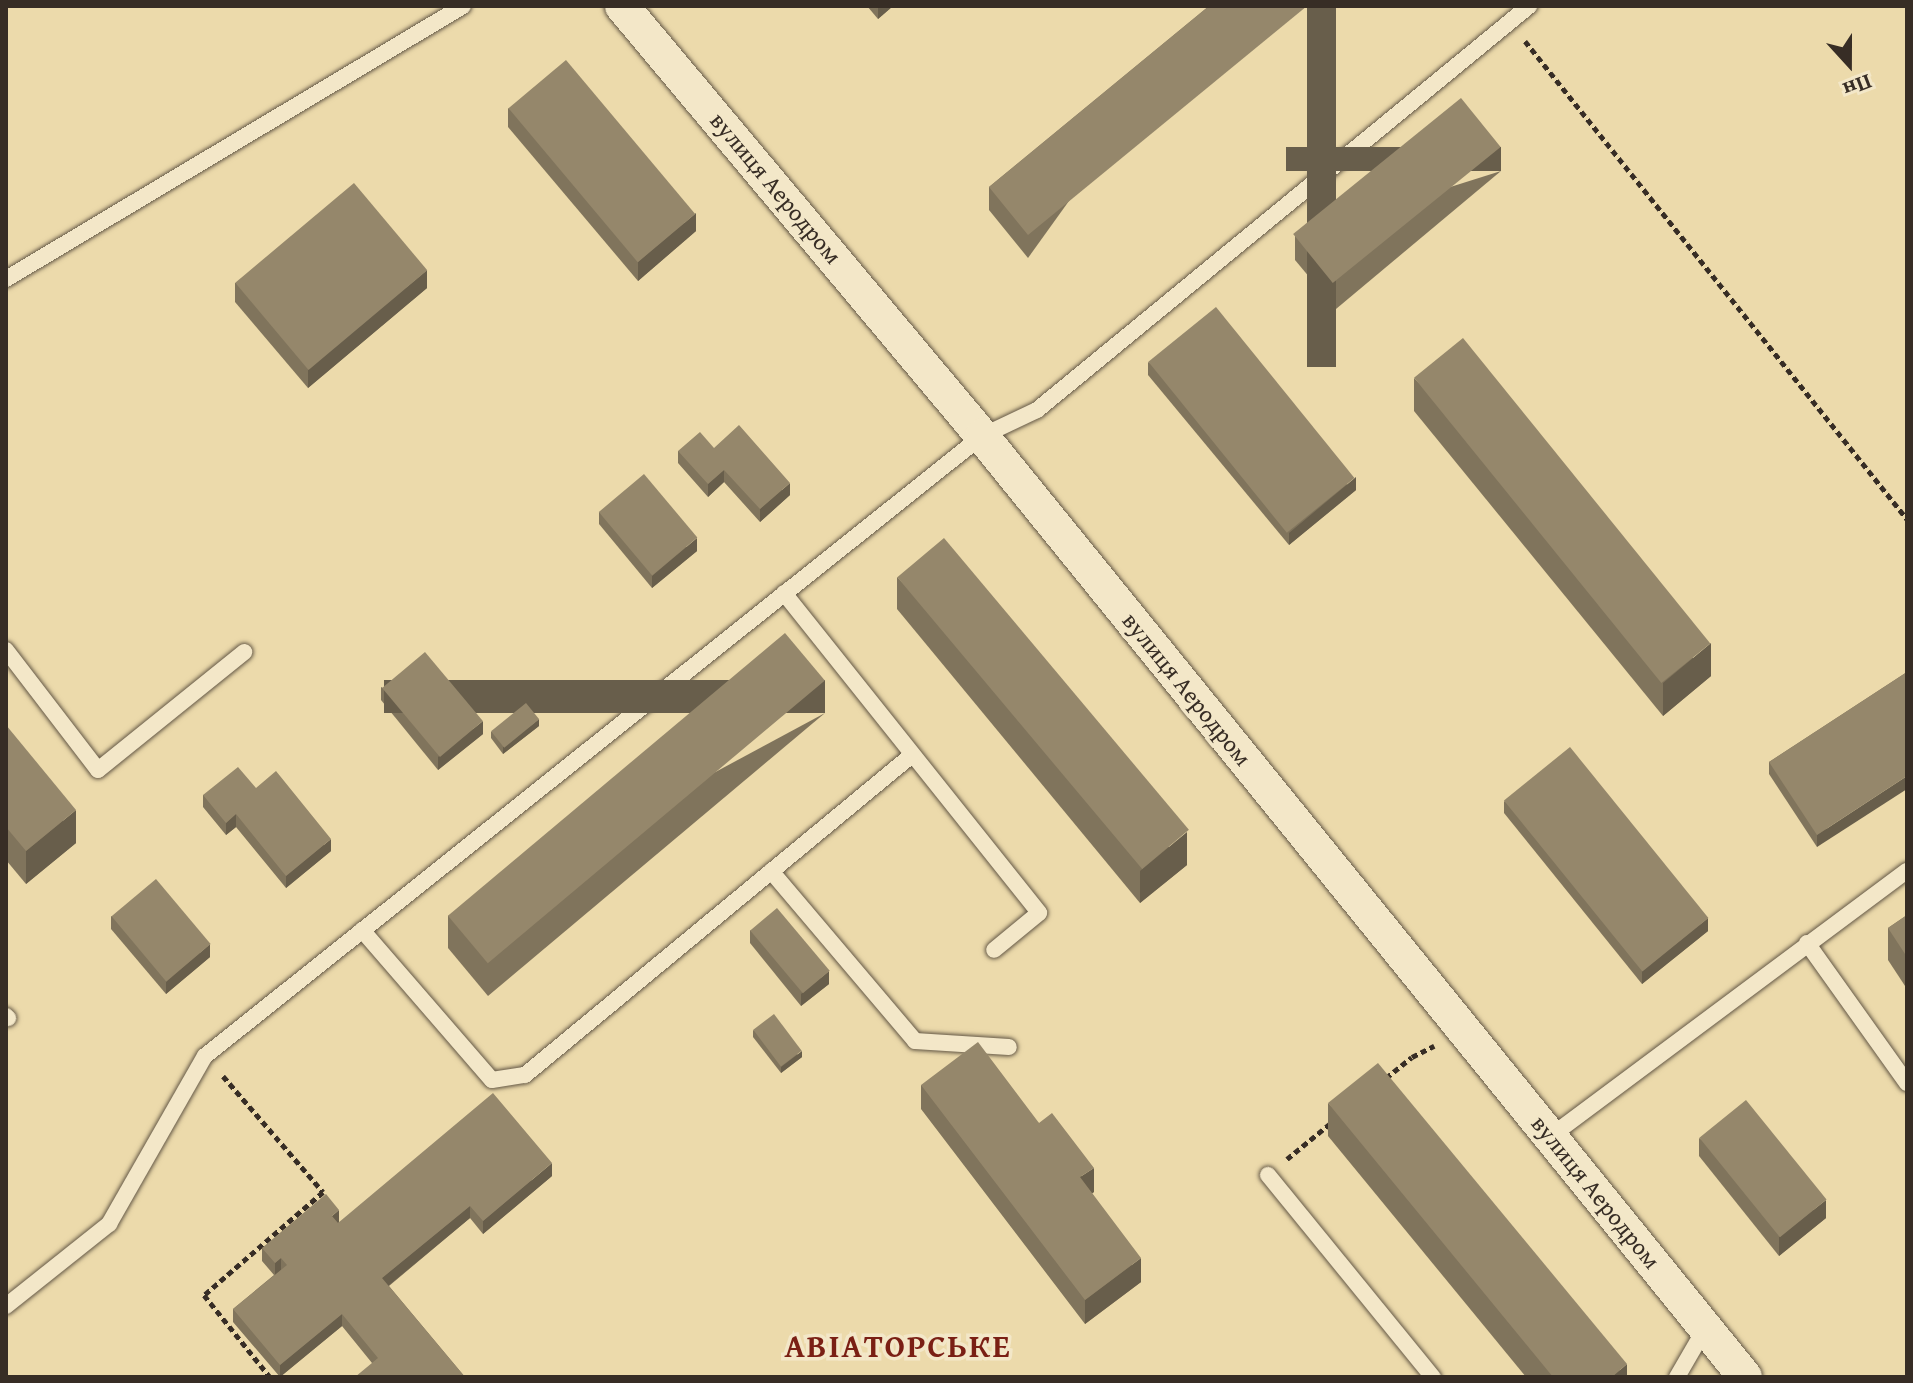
<!DOCTYPE html>
<html>
<head>
<meta charset="utf-8">
<style>
	body { margin:0 }
	#map { position:relative; width:1913px; height:1383px; overflow:hidden; background:#ecdaab; font-family:"Gentium Book Plus",serif }
	div>[style] { position:absolute }
	[style*='--x'] { left:calc(var(--x)*1px); top:calc(var(--y)*1px); width:calc(var(--w)*1px); rotate:calc(var(--a)*1deg) }
	.path>* { height:5px; margin-top:-2.5px; transform-origin:0; background:repeating-linear-gradient(90deg,#372d25 0 6px,transparent 0 10px) }
	.roads { filter:drop-shadow(0 0 2px #645846) drop-shadow(0 0 2px #645846) }
	.lane>* { height:16px; margin:-8px; padding:0 8px; transform-origin:8px; border-radius:8px; background:#f3e7c8 }
	.street>* { height:34px; margin:-17px; padding:0 17px; transform-origin:17px; border-radius:17px; background:#f3e7c8 }
	.wall>* { inset:0; background:#80745c }
	.shaded-wall>* { inset:0; background:#685e4b; transform-origin:0 0 }
	.building>* { inset:0; background:#95876b; transform-origin:0 0 }
	span { translate:-50% -50%; white-space:nowrap; text-align:center; line-height:1.15; -webkit-text-stroke:7px #f3e7c8; paint-order:stroke }
	.street-label { font-size:24px; color:#372d25 }
	.district-label { font-size:32px; color:#7a1f14; font-weight:700; letter-spacing:2px }
	.frame { position:absolute; inset:0; border:8px solid #372d25; pointer-events:none }
	.north { position:absolute; left:1809px; top:24px; width:80px; height:80px; -webkit-text-stroke:6px #f3e7c8; paint-order:stroke; rotate:159deg; font-size:22px; font-weight:700; line-height:32px; text-align:center; color:#372d25 }
	.north::after { content:''; display:block; margin:auto; width:28px; height:36px; background:#372d25; clip-path:polygon(50% 0,100% 100%,50% 72%,0 100%) }
</style>
</head>
<body>
<div id="map">
	<div class="path">
		<i style="--x:1525;--y:41;--w:612;--a:51.37"></i>
		<i style="--x:223;--y:1076;--w:153;--a:49.2"></i>
		<i style="--x:323;--y:1192;--w:157;--a:139.1"></i>
		<i style="--x:204;--y:1295;--w:105;--a:51.2"></i>
		<i style="--x:1386;--y:1078;--w:33;--a:-39"></i>
		<i style="--x:1412;--y:1057;--w:25;--a:-27"></i>
		<i style="--x:1287;--y:1159;--w:58;--a:-39.4"></i>
	</div>
	<div class="roads">
		<div class="lane">
			<i style="--x:6;--y:279;--w:532;--a:-30.85"></i>
			<i style="--x:784;--y:593;--w:409;--a:51.4"></i>
			<i style="--x:1039;--y:913;--w:58;--a:140.6"></i>
			<i style="--x:6;--y:650;--w:151;--a:52.5"></i>
			<i style="--x:98;--y:770;--w:188;--a:-38.9"></i>
			<i style="--x:771;--y:871;--w:223;--a:49.7"></i>
			<i style="--x:915;--y:1041;--w:94;--a:3.7"></i>
			<i style="--x:362;--y:930;--w:198;--a:49.1"></i>
			<i style="--x:492;--y:1080;--w:33;--a:-9"></i>
			<i style="--x:525;--y:1075;--w:502;--a:-39.59"></i>
			<i style="--x:1807;--y:943;--w:172;--a:54.5"></i>
			<i style="--x:6;--y:1016;--w:3;--a:45"></i>
			<i style="--x:1551;--y:1136;--w:444;--a:-36.7"></i>
			<i style="--x:1268;--y:1175;--w:261;--a:50.8"></i>
			<i style="--x:6;--y:1306;--w:132;--a:-38.5"></i>
			<i style="--x:109;--y:1224;--w:193;--a:-60.3"></i>
			<i style="--x:205;--y:1056;--w:994;--a:-38.59"></i>
			<i style="--x:982;--y:436;--w:61;--a:-25.3"></i>
			<i style="--x:1037;--y:410;--w:637;--a:-39.39"></i>
			<i style="--x:1677;--y:1377;--w:58;--a:-59.9"></i>
		</div>
		<div class="street">
			<i style="--x:622;--y:6;--w:561;--a:50.06"></i>
			<i style="--x:982;--y:436;--w:1211;--a:50.96"></i>
		</div>
	</div>
	<div class="wall">
		<i style="clip-path:polygon(867px 6px,893px 6px,878px 19px)"></i>
		<i style="clip-path:polygon(1209px 6px,1028px 258px,989px 210px,989px 187px)"></i>
		<i style="clip-path:polygon(508px 108px,696px 231px,638px 281px,508px 127px)"></i>
		<i style="clip-path:polygon(1501px 171px,1336px 309px,1295px 260px,1295px 236px)"></i>
		<i style="clip-path:polygon(235px 283px,427px 288px,308px 388px,235px 302px)"></i>
		<i style="clip-path:polygon(1148px 362px,1356px 490px,1289px 545px,1148px 375px)"></i>
		<i style="clip-path:polygon(1414px 378px,1711px 676px,1663px 716px,1414px 411px)"></i>
		<i style="clip-path:polygon(714px 448px,790px 495px,760px 522px,724px 482px,708px 497px,678px 463px,678px 451px)"></i>
		<i style="clip-path:polygon(599px 512px,697px 551px,652px 588px,599px 524px)"></i>
		<i style="clip-path:polygon(897px 577px,1187px 865px,1140px 903px,897px 609px)"></i>
		<i style="clip-path:polygon(1907px 672px,1817px 847px,1769px 774px,1769px 762px)"></i>
		<i style="clip-path:polygon(381px 687px,483px 734px,438px 770px,381px 700px)"></i>
		<i style="clip-path:polygon(825px 713px,488px 996px,448px 948px,448px 916px)"></i>
		<i style="clip-path:polygon(6px 725px,76px 843px,26px 884px,6px 860px)"></i>
		<i style="clip-path:polygon(539px 726px,503px 754px,491px 738px,491px 732px)"></i>
		<i style="clip-path:polygon(256px 788px,331px 851px,286px 888px,236px 827px,226px 835px,203px 807px,203px 795px)"></i>
		<i style="clip-path:polygon(1504px 801px,1708px 931px,1642px 984px,1504px 813px)"></i>
		<i style="clip-path:polygon(1907px 915px,1907px 989px,1888px 960px,1888px 928px)"></i>
		<i style="clip-path:polygon(111px 916px,210px 957px,166px 994px,111px 929px)"></i>
		<i style="clip-path:polygon(750px 930px,829px 984px,801px 1006px,750px 943px)"></i>
		<i style="clip-path:polygon(753px 1030px,802px 1057px,781px 1073px,753px 1037px)"></i>
		<i style="clip-path:polygon(921px 1085px,1039px 1123px,1094px 1192px,1092px 1193px,1141px 1282px,1085px 1324px,921px 1109px)"></i>
		<i style="clip-path:polygon(1328px 1103px,1627px 1377px,1526px 1377px,1328px 1136px)"></i>
		<i style="clip-path:polygon(1699px 1138px,1826px 1218px,1779px 1256px,1699px 1156px)"></i>
		<i style="clip-path:polygon(552px 1176px,483px 1234px,470px 1218px,389px 1286px,465px 1377px,372px 1363px,342px 1326px,280px 1377px,233px 1322px,233px 1309px,274px 1275px,262px 1261px,262px 1248px,339px 1222px)"></i>
	</div>
	<div class="shaded-wall">
		<i style="clip-path:polygon(878px 6px,893px 6px,878px 19px)"></i>
		<i style="left:1307px;top:6px;width:29px;height:361px"></i>
		<i style="left:1501px;top:147px;width:24px;height:215px;rotate:90deg"></i>
		<i style="clip-path:polygon(696px 213px,696px 231px,638px 281px,638px 262px)"></i>
		<i style="clip-path:polygon(427px 270px,427px 288px,308px 388px,308px 369px)"></i>
		<i style="clip-path:polygon(724px 470px,724px 482px,708px 497px,708px 484px)"></i>
		<i style="clip-path:polygon(1356px 477px,1356px 490px,1289px 545px,1289px 533px)"></i>
		<i style="clip-path:polygon(790px 483px,790px 495px,760px 522px,760px 509px)"></i>
		<i style="clip-path:polygon(697px 538px,697px 551px,652px 588px,652px 576px)"></i>
		<i style="clip-path:polygon(1711px 643px,1711px 676px,1663px 716px,1663px 683px)"></i>
		<i style="left:825px;top:680px;width:33px;height:441px;rotate:90deg"></i>
		<i style="clip-path:polygon(539px 719px,539px 726px,503px 754px,503px 747px)"></i>
		<i style="clip-path:polygon(483px 721px,483px 734px,438px 770px,438px 757px)"></i>
		<i style="clip-path:polygon(1907px 776px,1907px 789px,1817px 847px,1817px 835px)"></i>
		<i style="clip-path:polygon(76px 810px,76px 843px,26px 884px,26px 851px)"></i>
		<i style="clip-path:polygon(236px 814px,236px 827px,226px 835px,226px 823px)"></i>
		<i style="clip-path:polygon(1187px 832px,1187px 865px,1140px 903px,1140px 871px)"></i>
		<i style="clip-path:polygon(331px 839px,331px 851px,286px 888px,286px 876px)"></i>
		<i style="clip-path:polygon(1708px 918px,1708px 931px,1642px 984px,1642px 971px)"></i>
		<i style="clip-path:polygon(210px 944px,210px 957px,166px 994px,166px 982px)"></i>
		<i style="clip-path:polygon(829px 971px,829px 984px,801px 1006px,801px 994px)"></i>
		<i style="clip-path:polygon(802px 1051px,802px 1057px,781px 1073px,781px 1067px)"></i>
		<i style="clip-path:polygon(552px 1163px,552px 1176px,483px 1234px,483px 1221px)"></i>
		<i style="clip-path:polygon(1094px 1168px,1094px 1192px,1080px 1201px,1080px 1177px)"></i>
		<i style="clip-path:polygon(1826px 1200px,1826px 1218px,1779px 1256px,1779px 1237px)"></i>
		<i style="clip-path:polygon(470px 1206px,470px 1218px,382px 1291px,382px 1278px)"></i>
		<i style="clip-path:polygon(339px 1210px,339px 1222px,332px 1228px,332px 1216px)"></i>
		<i style="clip-path:polygon(281px 1258px,281px 1270px,275px 1276px,275px 1263px)"></i>
		<i style="clip-path:polygon(1141px 1258px,1141px 1282px,1085px 1324px,1085px 1300px)"></i>
		<i style="clip-path:polygon(342px 1314px,342px 1326px,280px 1377px,280px 1365px)"></i>
		<i style="clip-path:polygon(1627px 1364px,1627px 1377px,1612px 1377px)"></i>
	</div>
	<div class="building">
		<i style="clip-path:polygon(1209px 6px,1307px 6px,1028px 235px,989px 187px)"></i>
		<i style="left:566px;top:60px;width:201px;height:75px;rotate:50deg"></i>
		<i style="left:1461px;top:98px;width:63px;height:216px;rotate:51deg"></i>
		<i style="left:354px;top:183px;width:114px;height:155px;rotate:50deg"></i>
		<i style="left:1216px;top:307px;width:220px;height:87px;rotate:51deg"></i>
		<i style="left:1463px;top:338px;width:393px;height:63px;rotate:51deg"></i>
		<i style="clip-path:polygon(739px 425px,790px 483px,760px 509px,724px 470px,708px 484px,678px 451px,700px 432px,714px 448px)"></i>
		<i style="left:644px;top:474px;width:83px;height:59px;rotate:50deg"></i>
		<i style="left:944px;top:538px;width:381px;height:61px;rotate:50deg"></i>
		<i style="left:785px;top:633px;width:62px;height:440px;rotate:50deg"></i>
		<i style="left:425px;top:652px;width:90px;height:56px;rotate:50deg"></i>
		<i style="clip-path:polygon(1907px 672px,1907px 776px,1817px 835px,1769px 762px)"></i>
		<i style="left:526px;top:703px;width:21px;height:45px;rotate:51deg"></i>
		<i style="clip-path:polygon(6px 725px,76px 810px,26px 851px,6px 827px)"></i>
		<i style="left:1570px;top:747px;width:220px;height:85px;rotate:51deg"></i>
		<i style="clip-path:polygon(238px 767px,256px 788px,276px 771px,331px 839px,286px 876px,236px 814px,226px 823px,203px 795px)"></i>
		<i style="left:156px;top:879px;width:85px;height:58px;rotate:50deg"></i>
		<i style="left:777px;top:908px;width:82px;height:35px;rotate:50deg"></i>
		<i style="clip-path:polygon(1907px 915px,1907px 957px,1888px 928px)"></i>
		<i style="left:774px;top:1014px;width:46px;height:26px;rotate:53deg"></i>
		<i style="clip-path:polygon(978px 1042px,1039px 1123px,1052px 1113px,1094px 1168px,1080px 1177px,1141px 1258px,1085px 1300px,921px 1085px)"></i>
		<i style="clip-path:polygon(1378px 1063px,1627px 1364px,1612px 1377px,1553px 1377px,1328px 1103px)"></i>
		<i style="clip-path:polygon(493px 1093px,552px 1163px,483px 1221px,470px 1206px,382px 1278px,465px 1377px,355px 1377px,378px 1358px,342px 1314px,280px 1365px,233px 1309px,287px 1265px,281px 1258px,275px 1263px,262px 1248px,326px 1194px,339px 1210px,332px 1216px,338px 1223px)"></i>
		<i style="left:1746px;top:1100px;width:128px;height:60px;rotate:51deg"></i>
	</div>
	<div class="street-label">
		<span style="left:776px;top:188px;rotate:50deg">вулиця Аеродром</span>
		<span style="left:1187px;top:689px;rotate:51deg">вулиця Аеродром</span>
		<span style="left:1596px;top:1192px;rotate:51deg">вулиця Аеродром</span>
	</div>
	<div class="district-label">
		<span style="left:898px;top:1346px">АВІАТОРСЬКЕ</span>
	</div>
	<div class="frame"></div>
	<div class="north">Пн</div>
</div>
</body>
</html>
